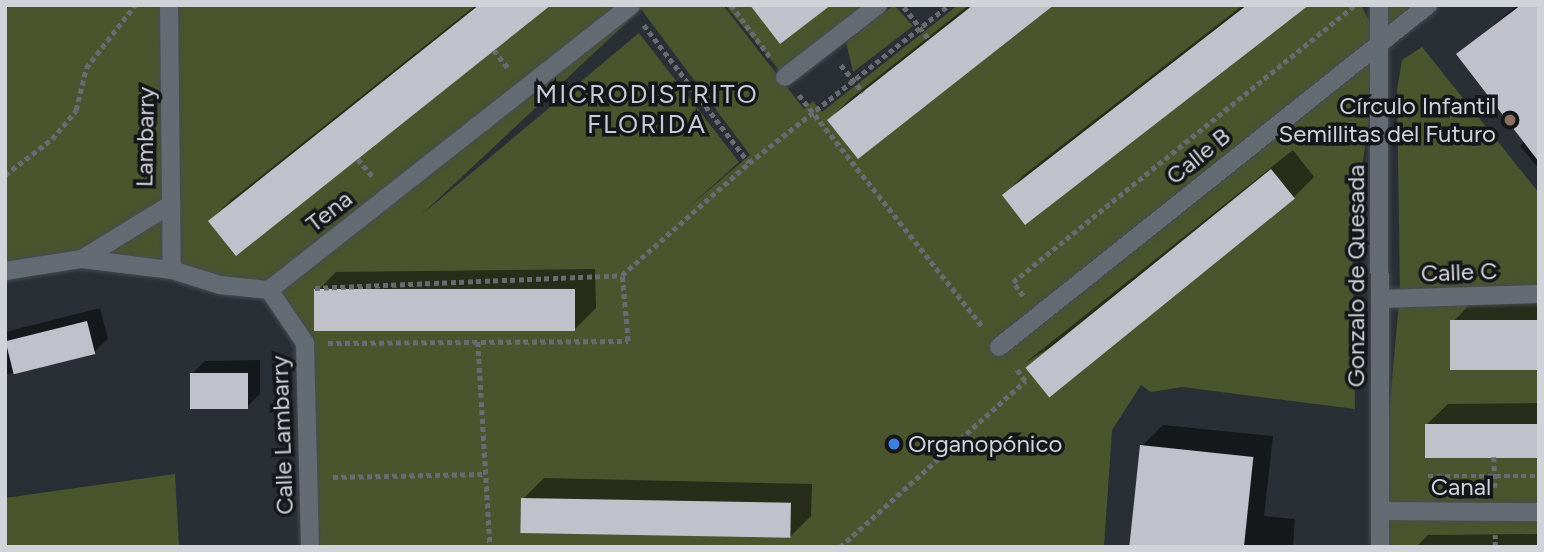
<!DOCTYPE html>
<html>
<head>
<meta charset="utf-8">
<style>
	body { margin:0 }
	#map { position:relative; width:1544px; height:552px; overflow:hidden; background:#2a2f35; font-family:Figtree,sans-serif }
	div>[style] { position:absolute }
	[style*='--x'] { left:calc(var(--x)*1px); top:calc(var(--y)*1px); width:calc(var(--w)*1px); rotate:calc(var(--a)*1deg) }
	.green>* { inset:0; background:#4a552d }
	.shadow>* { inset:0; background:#0007 }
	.building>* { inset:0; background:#c1c1cb; transform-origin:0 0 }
	.path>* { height:4.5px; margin-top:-2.25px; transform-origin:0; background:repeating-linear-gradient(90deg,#686c72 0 5px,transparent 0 8.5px) }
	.roads { filter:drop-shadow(0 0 2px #474c51) drop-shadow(0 0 2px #474c51) }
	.minor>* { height:18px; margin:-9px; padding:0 9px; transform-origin:9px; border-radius:9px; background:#656b72 }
	.dots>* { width:19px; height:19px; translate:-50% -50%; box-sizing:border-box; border:4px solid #141619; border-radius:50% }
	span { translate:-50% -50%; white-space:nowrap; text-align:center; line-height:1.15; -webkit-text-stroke:7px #141619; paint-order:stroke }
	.poi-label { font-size:24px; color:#d0d3d7 }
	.right { translate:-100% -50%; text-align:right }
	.left { translate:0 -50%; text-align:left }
	.street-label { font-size:24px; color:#d0d3d7 }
	.neighbourhood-label { font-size:26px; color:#c5ccd4; letter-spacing:2px }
	.frame { position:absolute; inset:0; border:7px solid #d0d3d7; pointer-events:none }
</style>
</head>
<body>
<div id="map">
	<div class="green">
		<i style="clip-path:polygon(evenodd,5px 5px,723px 5px,804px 109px,813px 101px,822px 112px,958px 5px,1361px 5px,1380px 41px,1388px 5px,1428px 5px,1380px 42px,1352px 238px,1355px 409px,1182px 387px,1151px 392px,1141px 385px,1112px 430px,1104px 547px,311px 547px,305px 343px,269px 291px,82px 259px,5px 271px,5px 5px,641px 9px,750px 155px,689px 207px,739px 162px,639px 33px,421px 215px,641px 9px)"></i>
		<i style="clip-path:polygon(725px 5px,877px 5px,785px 77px)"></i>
		<i style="clip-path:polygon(894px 5px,913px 26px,853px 72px,846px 42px)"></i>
		<i style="clip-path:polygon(1422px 47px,1539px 193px,1539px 547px,1377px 547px,1400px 291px,1397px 90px,1402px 60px)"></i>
		<i style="clip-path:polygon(175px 474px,179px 547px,5px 547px,5px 498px)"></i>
	</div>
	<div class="shadow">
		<i style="clip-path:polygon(476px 5px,548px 5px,210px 221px,231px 200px)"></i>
		<i style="clip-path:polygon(969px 5px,1051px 5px,829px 120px,850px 99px)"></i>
		<i style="clip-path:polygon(1243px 5px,1303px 5px,1004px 195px,1025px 174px)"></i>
		<i style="clip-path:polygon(1517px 5px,1539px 5px,1539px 169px,1520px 146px,1525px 141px,1459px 55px)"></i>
		<i style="clip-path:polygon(1293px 150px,1314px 177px,1293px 198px,1025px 363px)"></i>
		<i style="clip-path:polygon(595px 269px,596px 308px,575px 329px,315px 293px,336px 272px)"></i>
		<i style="clip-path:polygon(1539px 300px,1539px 368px,1452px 323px,1473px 301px)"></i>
		<i style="clip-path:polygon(100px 308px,108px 339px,94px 352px,5px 375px,5px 332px)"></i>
		<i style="clip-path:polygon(260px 360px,260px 394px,247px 407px,192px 374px,205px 361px)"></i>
		<i style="clip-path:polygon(1539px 403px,1539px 455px,1426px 425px,1448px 404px)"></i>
		<i style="clip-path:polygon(1163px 425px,1273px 436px,1264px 516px,1295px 519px,1293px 547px,1131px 547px,1142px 446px)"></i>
		<i style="clip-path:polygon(544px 478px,812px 484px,811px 516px,790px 537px,523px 499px)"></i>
		<i style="clip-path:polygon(1539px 534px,1539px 547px,1416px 547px,1428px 535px)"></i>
	</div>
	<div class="building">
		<i style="clip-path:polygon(479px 5px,551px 5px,236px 256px,208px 221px)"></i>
		<i style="clip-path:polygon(750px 5px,831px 5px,780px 44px)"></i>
		<i style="clip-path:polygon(973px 5px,1054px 5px,858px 159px,827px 120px)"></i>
		<i style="clip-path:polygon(1247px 5px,1309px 5px,1025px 225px,1002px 195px)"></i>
		<i style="clip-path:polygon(1521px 5px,1539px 5px,1539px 162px,1456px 54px)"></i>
		<i style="left:1271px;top:169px;width:38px;height:316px;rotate:51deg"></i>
		<i style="left:575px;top:289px;width:42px;height:261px;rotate:90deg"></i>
		<i style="left:1539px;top:320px;width:50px;height:89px;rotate:90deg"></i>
		<i style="left:87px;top:321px;width:34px;height:84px;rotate:76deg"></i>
		<i style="left:190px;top:373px;width:58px;height:36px"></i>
		<i style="left:1539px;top:424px;width:34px;height:114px;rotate:90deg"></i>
		<i style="left:1140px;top:445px;width:114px;height:103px;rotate:6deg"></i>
		<i style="left:521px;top:498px;width:270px;height:35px;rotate:1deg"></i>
	</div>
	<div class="path">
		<i style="--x:731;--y:5;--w:66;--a:53"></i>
		<i style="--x:904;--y:7;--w:41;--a:52"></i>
		<i style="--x:644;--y:25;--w:173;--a:52.7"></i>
		<i style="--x:494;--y:50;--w:24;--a:52"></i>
		<i style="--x:841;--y:65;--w:35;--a:51"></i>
		<i style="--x:799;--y:95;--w:296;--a:51.6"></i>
		<i style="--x:358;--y:159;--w:23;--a:50"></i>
		<i style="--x:5;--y:175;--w:59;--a:-37.5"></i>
		<i style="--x:52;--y:139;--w:38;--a:-50"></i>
		<i style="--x:76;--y:110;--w:43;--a:-76.6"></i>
		<i style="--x:86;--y:68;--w:80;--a:-52.1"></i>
		<i style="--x:315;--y:288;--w:307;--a:-2.4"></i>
		<i style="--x:622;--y:275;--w:169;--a:-41.4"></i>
		<i style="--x:749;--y:163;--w:255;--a:-38.3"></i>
		<i style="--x:1023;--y:296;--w:17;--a:-126"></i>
		<i style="--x:1013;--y:282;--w:439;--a:-39"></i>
		<i style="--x:478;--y:342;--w:205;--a:86.6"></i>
		<i style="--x:328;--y:343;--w:300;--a:-0.4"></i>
		<i style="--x:628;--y:341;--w:66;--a:-95.2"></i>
		<i style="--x:1494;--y:457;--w:31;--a:88"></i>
		<i style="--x:1428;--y:476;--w:111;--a:0"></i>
		<i style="--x:333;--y:477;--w:153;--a:-1.1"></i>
		<i style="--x:840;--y:547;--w:249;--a:-41.9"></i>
		<i style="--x:1025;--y:381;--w:17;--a:-126"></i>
		<i style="--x:1495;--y:547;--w:12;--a:-90"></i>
	</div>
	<div class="roads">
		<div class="minor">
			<i style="--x:169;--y:5;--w:265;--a:89.4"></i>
			<i style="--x:1379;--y:5;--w:542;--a:89.89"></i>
			<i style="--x:785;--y:77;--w:118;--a:-37.7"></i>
			<i style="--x:82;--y:259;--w:101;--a:-31.6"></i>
			<i style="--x:5;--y:271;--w:78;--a:-8.9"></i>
			<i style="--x:82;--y:259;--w:91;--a:7"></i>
			<i style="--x:172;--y:270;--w:50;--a:17.4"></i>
			<i style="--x:220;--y:285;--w:49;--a:5.8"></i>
			<i style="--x:269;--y:290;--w:461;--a:-38.2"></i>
			<i style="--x:269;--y:290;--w:64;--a:55.8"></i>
			<i style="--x:305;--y:343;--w:204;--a:88.6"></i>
			<i style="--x:1380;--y:299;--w:159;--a:-1.8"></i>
			<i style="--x:999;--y:347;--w:549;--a:-38.56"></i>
			<i style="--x:1382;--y:511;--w:157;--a:0.4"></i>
		</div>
	</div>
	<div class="dots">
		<i style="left:1510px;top:120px;background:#8d6e63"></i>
		<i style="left:894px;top:444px;background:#3f7fe0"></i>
	</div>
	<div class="poi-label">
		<span class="right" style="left:1496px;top:120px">Círculo Infantil<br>Semillitas del Futuro</span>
		<span class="left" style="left:908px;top:444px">Organopónico</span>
	</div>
	<div class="street-label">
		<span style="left:145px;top:137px;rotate:-89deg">Lambarry</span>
		<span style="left:1198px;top:156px;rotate:-39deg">Calle B</span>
		<span style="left:329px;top:211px;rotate:-38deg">Tena</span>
		<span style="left:1459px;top:272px;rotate:-2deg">Calle C</span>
		<span style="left:1356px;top:276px;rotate:-90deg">Gonzalo de Quesada</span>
		<span style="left:282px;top:435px;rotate:-92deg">Calle Lambarry</span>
		<span style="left:1461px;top:487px">Canal</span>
	</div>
	<div class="neighbourhood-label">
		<span style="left:647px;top:110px">MICRODISTRITO<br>FLORIDA</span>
	</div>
	<div class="frame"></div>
</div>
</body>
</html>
